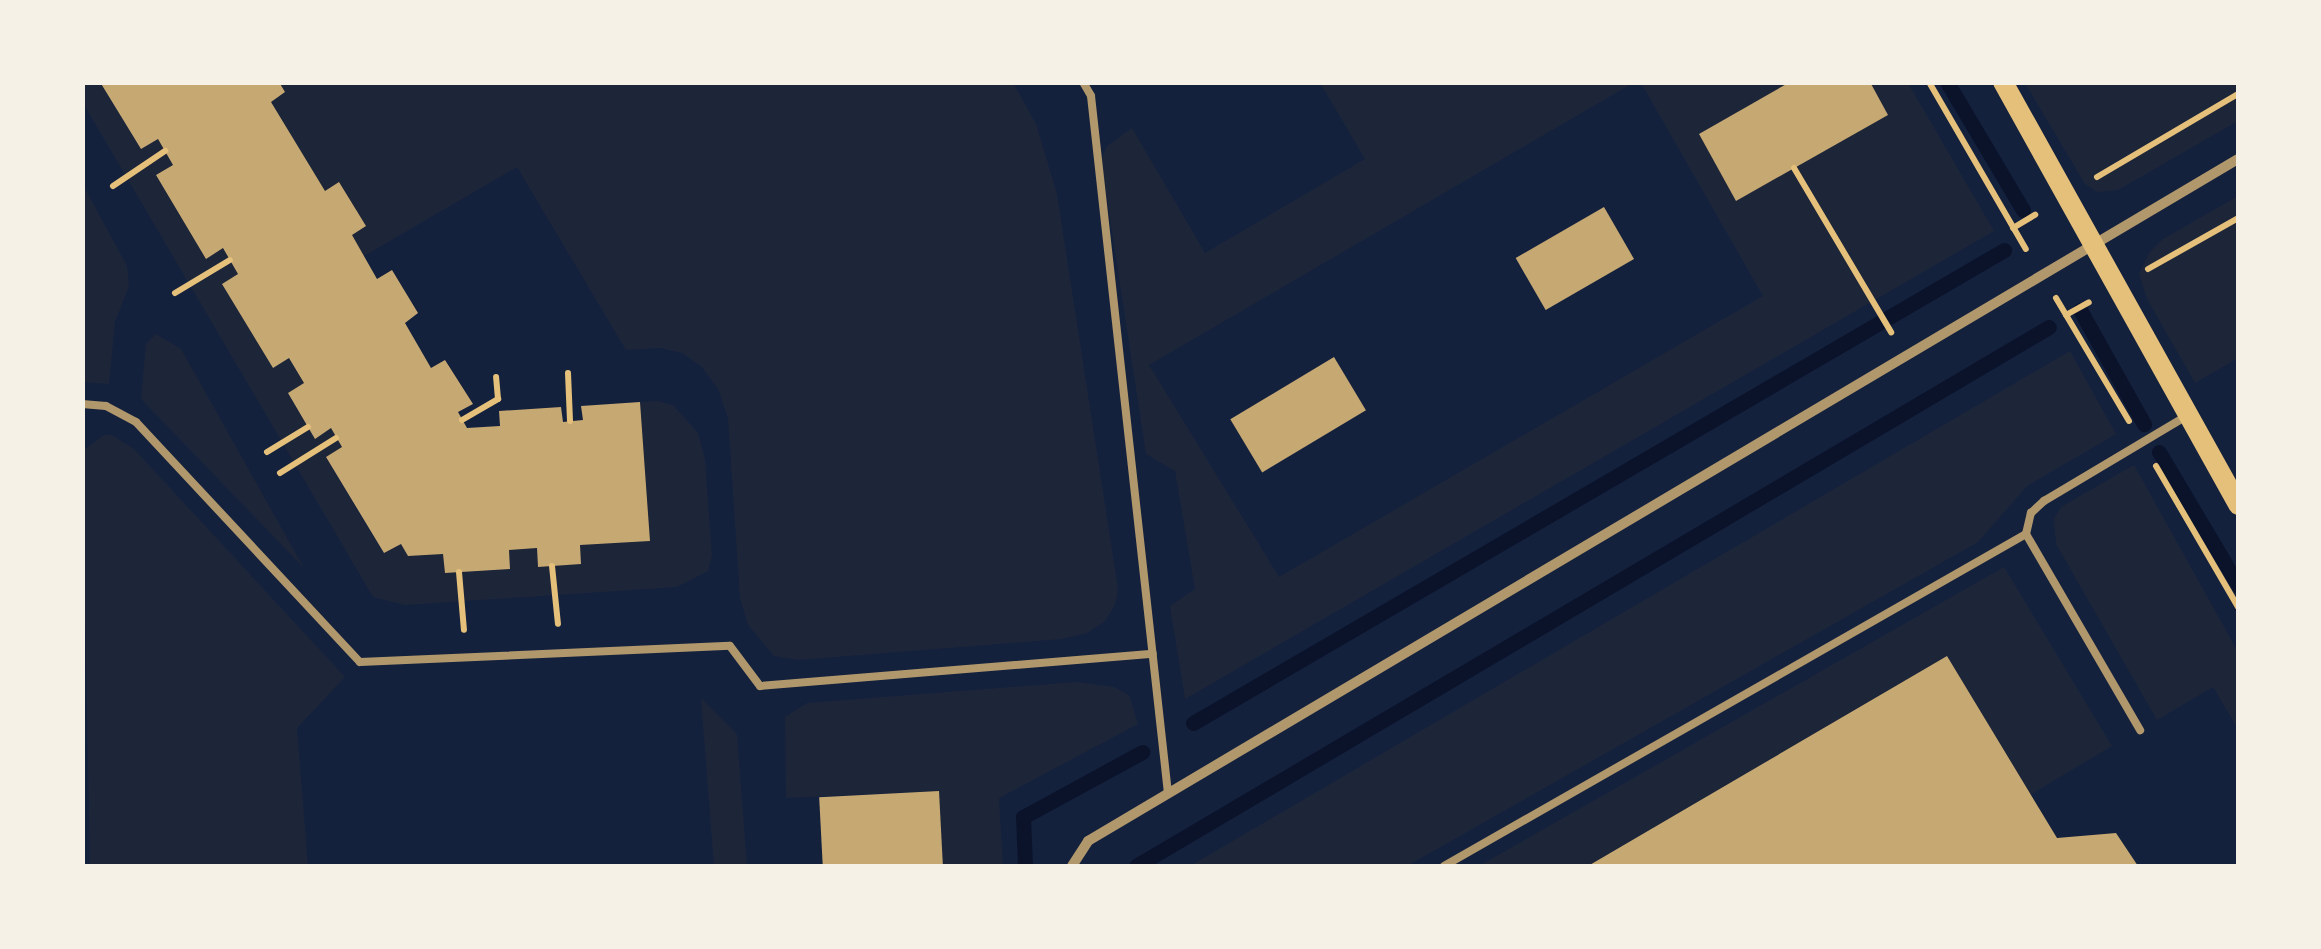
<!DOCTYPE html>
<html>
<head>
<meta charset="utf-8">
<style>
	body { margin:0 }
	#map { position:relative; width:2321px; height:949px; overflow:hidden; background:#14213d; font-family:Mulish,sans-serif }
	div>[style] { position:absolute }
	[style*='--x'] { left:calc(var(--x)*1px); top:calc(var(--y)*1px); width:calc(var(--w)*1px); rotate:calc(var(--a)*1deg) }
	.green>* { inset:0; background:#1d2539 }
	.stream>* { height:15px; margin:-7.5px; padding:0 7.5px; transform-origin:7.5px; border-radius:7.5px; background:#0b132b }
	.building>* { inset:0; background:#c6a872; transform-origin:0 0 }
	.path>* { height:6px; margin:-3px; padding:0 3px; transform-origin:3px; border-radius:3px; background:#e5c07b }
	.service>* { height:8px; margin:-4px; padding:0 4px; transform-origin:4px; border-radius:4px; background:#b1986c }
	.minor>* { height:10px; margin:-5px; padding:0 5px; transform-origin:5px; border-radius:5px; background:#b1986c }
	.secondary>* { height:20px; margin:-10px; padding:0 10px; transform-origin:10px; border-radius:10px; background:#e5c07b }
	span { translate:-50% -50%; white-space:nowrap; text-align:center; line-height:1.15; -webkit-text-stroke:9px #f6f1e7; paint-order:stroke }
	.frame { position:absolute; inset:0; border:85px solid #f6f1e7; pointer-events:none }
</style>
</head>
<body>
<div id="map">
	<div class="green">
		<i style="clip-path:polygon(279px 82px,1013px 83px,1036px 124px,1057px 194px,1118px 589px,1115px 605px,1105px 621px,1087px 633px,1062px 639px,798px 660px,774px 656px,748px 625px,740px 598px,728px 418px,718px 389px,702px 367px,682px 353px,660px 348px,626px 350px,517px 167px,364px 256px,271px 102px,285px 92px)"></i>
		<i style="clip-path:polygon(82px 83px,100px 83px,141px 149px,158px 139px,173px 165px,156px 175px,206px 258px,223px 248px,238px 274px,223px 285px,273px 368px,289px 358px,304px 383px,288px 394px,314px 438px,331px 428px,342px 447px,326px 458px,383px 553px,401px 544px,408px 556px,443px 554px,446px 573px,510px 569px,509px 550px,537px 548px,538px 566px,580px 564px,580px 545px,650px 541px,640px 402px,658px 401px,673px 405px,698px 433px,705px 459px,712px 556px,708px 571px,677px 587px,405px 605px,373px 597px,83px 103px)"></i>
		<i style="clip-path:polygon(1320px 83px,1633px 83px,1149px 365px,1279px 577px,1763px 296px,1641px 83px,1790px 83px,1699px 134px,1737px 201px,1870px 83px,1908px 83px,1994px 231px,1185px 699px,1170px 606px,1195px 589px,1175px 471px,1146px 454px,1101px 160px,1107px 146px,1132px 128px,1205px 253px,1365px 159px)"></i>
		<i style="clip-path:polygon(2025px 83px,2238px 83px,2238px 121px,2118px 190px,2097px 192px,2085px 184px)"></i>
		<i style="clip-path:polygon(82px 183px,127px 266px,129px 286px,115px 322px,109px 384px,83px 382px)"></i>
		<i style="clip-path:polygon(2238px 196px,2238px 358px,2195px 383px,2147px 299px,2139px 274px,2149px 253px,2163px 239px)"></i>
		<i style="clip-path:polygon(156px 334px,181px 349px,304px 568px,141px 399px,146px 344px)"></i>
		<i style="clip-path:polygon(2070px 351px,2116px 434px,2027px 486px,1978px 542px,1407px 866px,1190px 866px)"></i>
		<i style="clip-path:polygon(104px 435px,112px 435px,134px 449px,345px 677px,297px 728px,308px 866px,90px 866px,82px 457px,86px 448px)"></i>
		<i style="clip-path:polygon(2134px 465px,2238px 652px,2238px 729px,2213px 687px,2157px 720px,2056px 544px,2054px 519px,2061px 507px)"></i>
		<i style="clip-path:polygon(2004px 567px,2112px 746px,2030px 795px,1947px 656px,1588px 866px,1479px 866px)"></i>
		<i style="clip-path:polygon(1077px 682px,1114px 687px,1129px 695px,1138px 724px,999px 798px,1003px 866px,943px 866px,938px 791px,786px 798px,785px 717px,807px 703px)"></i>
		<i style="clip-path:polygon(701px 698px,737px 734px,747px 866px,714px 866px)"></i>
	</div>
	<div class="stream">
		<i style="--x:1947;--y:82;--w:149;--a:59.3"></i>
		<i style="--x:2080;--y:310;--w:131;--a:60.7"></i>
		<i style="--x:2159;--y:452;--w:155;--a:59.3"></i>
		<i style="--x:1193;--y:723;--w:939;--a:-30.25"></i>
		<i style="--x:1025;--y:866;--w:49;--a:-92.3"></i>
		<i style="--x:1023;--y:817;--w:136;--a:-28.6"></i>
		<i style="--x:1136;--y:866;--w:1060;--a:-30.56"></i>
	</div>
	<div class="building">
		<i style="clip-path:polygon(100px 82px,279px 82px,285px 92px,271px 102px,325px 191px,339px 182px,366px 226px,352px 235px,377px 279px,392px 270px,418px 313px,405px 323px,431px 368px,445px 360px,473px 404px,458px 412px,467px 428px,500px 426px,499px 411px,561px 407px,563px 422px,583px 420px,581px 406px,640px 402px,650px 541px,580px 545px,581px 564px,538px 567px,537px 548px,509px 550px,510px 569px,445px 573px,443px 554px,408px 556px,401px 544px,384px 553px,326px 457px,342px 447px,331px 428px,315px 439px,288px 393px,304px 383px,289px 358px,273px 368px,222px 284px,238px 274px,223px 248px,206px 259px,156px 175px,173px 165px,158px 139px,141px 149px)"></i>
		<i style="clip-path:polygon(1790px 82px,1870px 82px,1888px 115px,1736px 201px,1699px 134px)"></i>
		<i style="left:1604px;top:207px;width:60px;height:102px;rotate:60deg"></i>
		<i style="left:1334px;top:357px;width:62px;height:121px;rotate:59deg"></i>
		<i style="clip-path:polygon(1947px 656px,2057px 838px,2116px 833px,2138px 866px,1588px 866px)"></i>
		<i style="left:939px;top:791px;width:75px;height:120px;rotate:87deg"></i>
	</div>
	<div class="path">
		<i style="--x:1929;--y:82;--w:193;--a:59.9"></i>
		<i style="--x:1794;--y:168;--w:191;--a:59.4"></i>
		<i style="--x:2097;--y:177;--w:164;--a:-30.5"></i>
		<i style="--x:113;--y:186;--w:63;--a:-33.9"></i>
		<i style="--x:2013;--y:228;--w:26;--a:-31"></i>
		<i style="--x:2148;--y:269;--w:103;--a:-29.5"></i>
		<i style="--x:175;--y:293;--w:64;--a:-31"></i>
		<i style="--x:2056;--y:298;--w:143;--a:59.3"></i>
		<i style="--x:2066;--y:315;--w:26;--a:-29"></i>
		<i style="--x:568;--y:373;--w:48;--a:87.6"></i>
		<i style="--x:462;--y:420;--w:42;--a:-30.3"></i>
		<i style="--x:498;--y:399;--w:22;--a:-95"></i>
		<i style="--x:267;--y:452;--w:48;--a:-31.4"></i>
		<i style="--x:2156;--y:466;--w:163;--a:59.8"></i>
		<i style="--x:280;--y:473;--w:66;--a:-32"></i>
		<i style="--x:552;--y:566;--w:58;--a:84.1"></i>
		<i style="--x:459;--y:572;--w:58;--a:85.1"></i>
	</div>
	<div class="service">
		<i style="--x:1083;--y:82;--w:16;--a:60"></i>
		<i style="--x:1091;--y:96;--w:702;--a:83.7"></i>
		<i style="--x:82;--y:404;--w:24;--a:5"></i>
		<i style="--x:106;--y:406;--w:34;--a:28"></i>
		<i style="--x:136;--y:422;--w:328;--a:47"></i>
		<i style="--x:360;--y:662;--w:370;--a:-2.5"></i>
		<i style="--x:730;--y:646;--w:50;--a:53.1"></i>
		<i style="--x:760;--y:686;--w:394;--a:-4.7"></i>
		<i style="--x:2026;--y:534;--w:227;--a:59.8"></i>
		<i style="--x:1444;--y:866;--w:670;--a:-29.7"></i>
		<i style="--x:2026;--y:534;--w:22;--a:-77"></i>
		<i style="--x:2031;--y:513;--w:18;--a:-43"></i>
		<i style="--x:2044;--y:501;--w:164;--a:-30.8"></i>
	</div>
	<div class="minor">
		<i style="--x:1072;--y:866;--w:30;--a:-57"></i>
		<i style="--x:1088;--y:841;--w:1337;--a:-30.67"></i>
	</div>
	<div class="secondary">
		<i style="--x:2003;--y:82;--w:484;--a:60.9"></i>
	</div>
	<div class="frame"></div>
</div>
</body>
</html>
